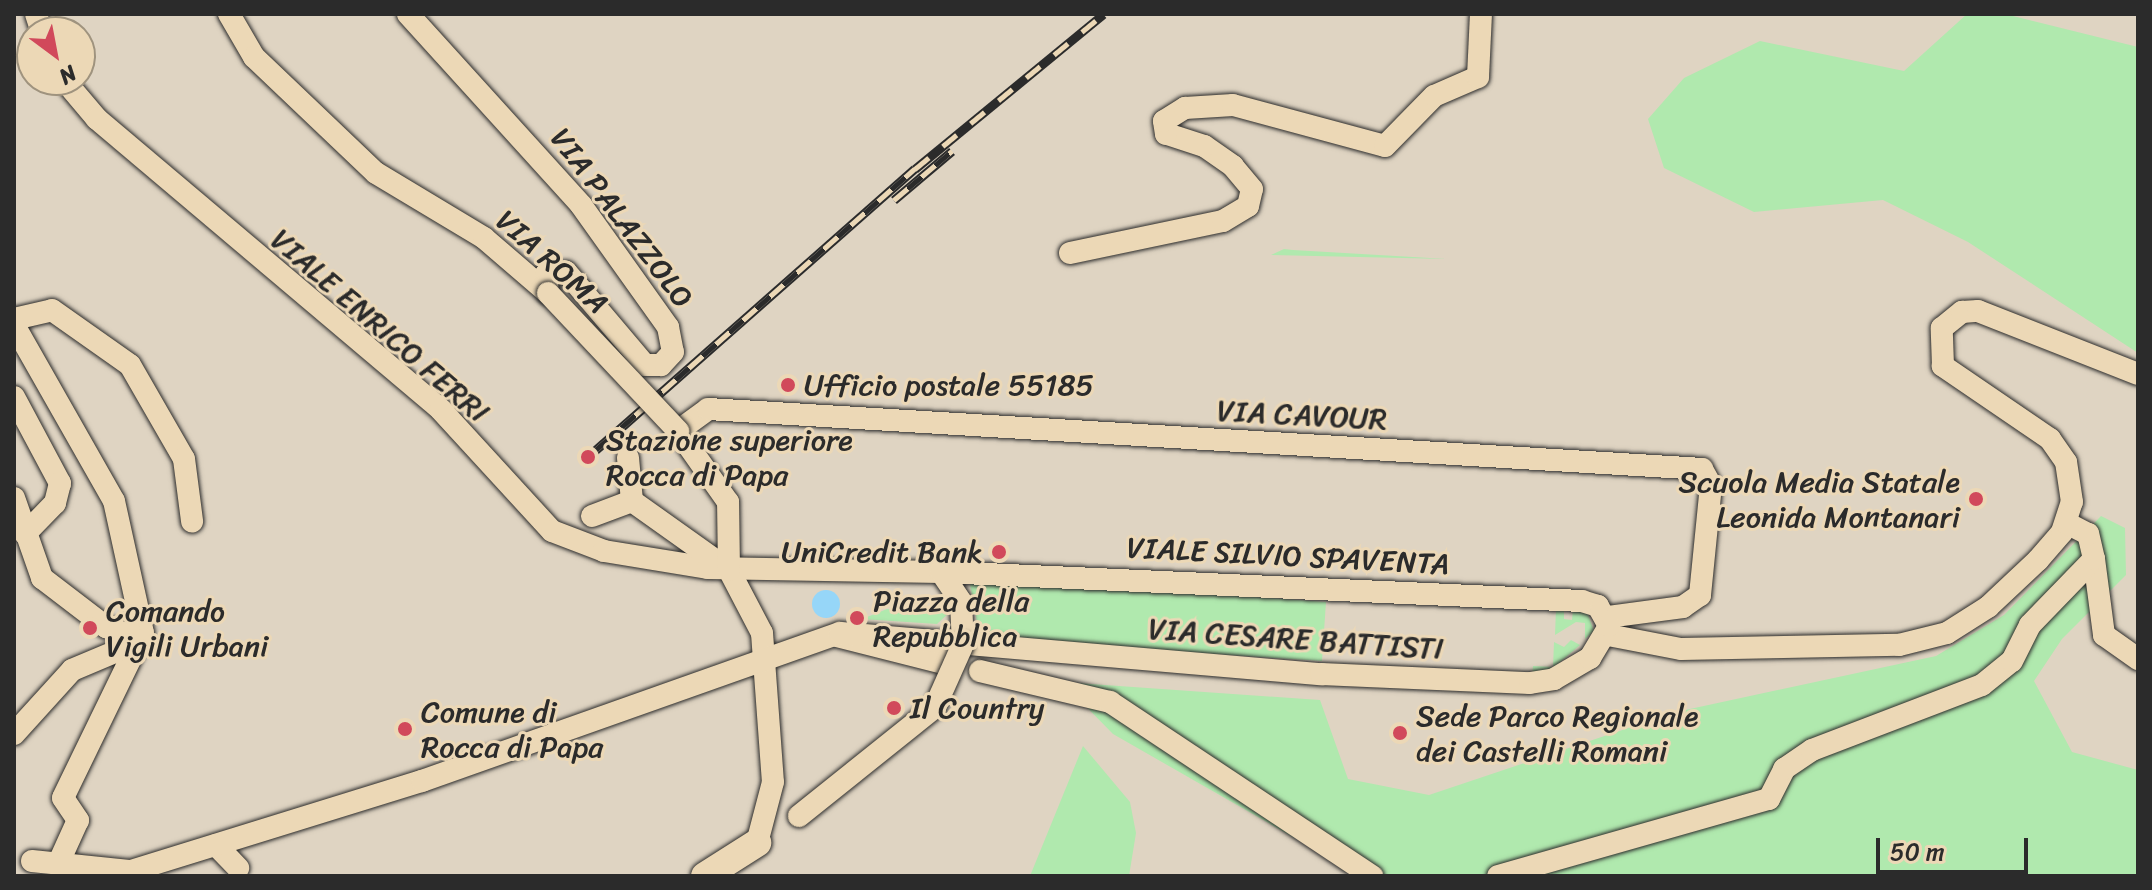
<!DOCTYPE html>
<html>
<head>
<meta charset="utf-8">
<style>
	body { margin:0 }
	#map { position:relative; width:2152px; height:890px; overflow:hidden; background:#dfd4c2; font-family:Sriracha,sans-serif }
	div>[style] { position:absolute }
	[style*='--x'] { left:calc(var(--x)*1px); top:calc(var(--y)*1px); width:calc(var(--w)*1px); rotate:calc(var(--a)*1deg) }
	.green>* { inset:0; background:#b0e9ae }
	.water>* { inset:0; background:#96d6f8 }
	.round { border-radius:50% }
	.roads { filter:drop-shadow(0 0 2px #2b2b2b) drop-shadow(0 0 2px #2b2b2b) }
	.minor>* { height:22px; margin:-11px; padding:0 11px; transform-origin:11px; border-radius:11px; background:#ecd8b6 }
	.major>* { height:28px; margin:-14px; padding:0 14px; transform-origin:14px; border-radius:14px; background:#ecd8b6 }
	.rail>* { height:9px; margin-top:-4.5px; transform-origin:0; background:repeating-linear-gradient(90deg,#ecd8b6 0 18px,#2b2b2b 0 36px); box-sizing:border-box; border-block:2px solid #2b2b2b }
	.bridges { filter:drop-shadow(0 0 2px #2b2b2b) drop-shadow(0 0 2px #2b2b2b) }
	.minor-bridge>* { height:22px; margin:-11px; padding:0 11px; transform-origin:11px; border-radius:11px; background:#ecd8b6 }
	.dots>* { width:22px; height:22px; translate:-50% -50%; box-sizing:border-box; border:4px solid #ecd8b6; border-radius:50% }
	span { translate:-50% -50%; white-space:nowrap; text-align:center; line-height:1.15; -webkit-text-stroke:6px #ecd8b6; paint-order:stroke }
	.street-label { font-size:30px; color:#2b2b2b }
	.poi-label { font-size:30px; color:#2b2b2b }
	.left { translate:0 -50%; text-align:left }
	.right { translate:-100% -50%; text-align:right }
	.frame { position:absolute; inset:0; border:16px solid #2b2b2b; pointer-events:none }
	.north { position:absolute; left:16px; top:16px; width:80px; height:80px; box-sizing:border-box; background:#ecd8b6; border:2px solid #9f937e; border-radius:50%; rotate:148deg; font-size:22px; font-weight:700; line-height:32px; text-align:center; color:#2b2b2b }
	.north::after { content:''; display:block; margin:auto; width:28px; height:36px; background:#d1495b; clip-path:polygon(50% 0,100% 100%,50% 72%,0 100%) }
	.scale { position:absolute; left:1876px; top:838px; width:152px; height:36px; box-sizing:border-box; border:4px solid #2b2b2b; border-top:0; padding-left:10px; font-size:24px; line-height:28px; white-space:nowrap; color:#2b2b2b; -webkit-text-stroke:6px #ecd8b6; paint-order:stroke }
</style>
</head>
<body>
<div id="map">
	<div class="green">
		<i style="clip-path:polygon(1967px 14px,2005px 14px,2138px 47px,2138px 353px,1968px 242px,1883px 200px,1754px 212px,1664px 168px,1648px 119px,1684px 78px,1760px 41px,1904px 71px)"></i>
		<i style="clip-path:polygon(1284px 249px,1293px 250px,1447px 259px,1271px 255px)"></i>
		<i style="clip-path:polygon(2101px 516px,2125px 528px,2126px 575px,2062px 639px,2034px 681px,2072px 752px,2138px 770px,2138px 876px,1361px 876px,1113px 734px,1062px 682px,1320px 700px,1348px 779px,1429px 795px,1676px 712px,1936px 656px,2004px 615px)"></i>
		<i style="clip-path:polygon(1014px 580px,1326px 602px,1322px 661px,980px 639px,970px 584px)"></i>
		<i style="clip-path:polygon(1556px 608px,1564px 609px,1564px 619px,1572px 620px,1573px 609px,1587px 612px,1594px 631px,1585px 639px,1585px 623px,1576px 622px,1555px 635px)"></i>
		<i style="clip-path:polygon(887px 609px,950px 612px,937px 624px,862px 619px)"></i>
		<i style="clip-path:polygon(1571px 640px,1580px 645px,1544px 676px,1532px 676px,1533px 666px,1553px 667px,1554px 642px,1564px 647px)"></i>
		<i style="clip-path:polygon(1083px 746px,1130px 802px,1136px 833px,1129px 876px,1030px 876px)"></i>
	</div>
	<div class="water">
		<i class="round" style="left:812px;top:590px;width:28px;height:28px"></i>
	</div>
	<div class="roads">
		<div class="minor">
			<i style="--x:36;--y:14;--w:19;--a:72"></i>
			<i style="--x:229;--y:14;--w:50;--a:59.8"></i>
			<i style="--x:254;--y:57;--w:168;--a:43.6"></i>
			<i style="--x:376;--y:173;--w:126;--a:31"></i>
			<i style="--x:484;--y:238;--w:84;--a:40.7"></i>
			<i style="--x:408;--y:14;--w:258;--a:47.8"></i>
			<i style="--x:581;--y:205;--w:150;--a:54.5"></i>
			<i style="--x:668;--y:327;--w:25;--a:79"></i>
			<i style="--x:673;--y:352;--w:18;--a:133"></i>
			<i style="--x:661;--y:365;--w:16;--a:180"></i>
			<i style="--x:645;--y:365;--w:122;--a:-130.3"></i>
			<i style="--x:566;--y:272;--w:20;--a:174"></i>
			<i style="--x:546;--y:274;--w:19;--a:84"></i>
			<i style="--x:64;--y:80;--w:51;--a:49.8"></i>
			<i style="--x:97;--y:119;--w:451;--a:40.2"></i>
			<i style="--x:441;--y:410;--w:164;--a:47.5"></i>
			<i style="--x:552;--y:531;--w:56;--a:21"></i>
			<i style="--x:604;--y:551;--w:105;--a:9.3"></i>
			<i style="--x:708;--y:568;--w:233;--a:1"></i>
			<i style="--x:941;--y:572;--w:36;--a:56"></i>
			<i style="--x:961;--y:602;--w:42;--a:87.3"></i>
			<i style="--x:1070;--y:253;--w:156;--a:-11.8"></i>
			<i style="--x:1223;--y:221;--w:29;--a:-31"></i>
			<i style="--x:1248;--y:206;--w:17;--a:-77"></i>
			<i style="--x:1252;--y:189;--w:30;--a:-130"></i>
			<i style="--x:1233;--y:166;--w:35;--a:-145"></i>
			<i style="--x:1204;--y:146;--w:40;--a:-162"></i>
			<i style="--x:1166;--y:134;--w:13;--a:-99"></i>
			<i style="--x:1164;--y:121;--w:25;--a:-32"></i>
			<i style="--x:1185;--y:108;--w:48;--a:-3.6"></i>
			<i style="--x:1233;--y:105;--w:157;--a:15.1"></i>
			<i style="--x:1385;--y:146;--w:70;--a:-45.6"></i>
			<i style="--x:1434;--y:96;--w:48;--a:-23.4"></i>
			<i style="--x:1478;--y:77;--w:63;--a:-87.3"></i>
			<i style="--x:14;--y:319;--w:39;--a:-13"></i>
			<i style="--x:52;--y:310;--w:95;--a:35.2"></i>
			<i style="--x:130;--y:365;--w:108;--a:60.1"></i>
			<i style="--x:184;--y:459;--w:63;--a:82.6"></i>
			<i style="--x:14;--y:325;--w:202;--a:60.4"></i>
			<i style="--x:114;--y:501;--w:135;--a:77.6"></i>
			<i style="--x:143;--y:633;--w:183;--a:115.9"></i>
			<i style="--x:63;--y:798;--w:27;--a:56"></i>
			<i style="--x:78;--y:820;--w:48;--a:114.4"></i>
			<i style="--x:14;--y:397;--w:98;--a:61.9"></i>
			<i style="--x:60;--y:483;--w:21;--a:104"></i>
			<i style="--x:55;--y:503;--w:43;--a:134.1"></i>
			<i style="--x:628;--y:458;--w:43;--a:84.7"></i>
			<i style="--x:632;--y:501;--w:119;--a:35.4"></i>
			<i style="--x:729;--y:570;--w:71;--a:62.4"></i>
			<i style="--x:762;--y:633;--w:149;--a:85.8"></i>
			<i style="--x:773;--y:782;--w:63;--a:104.7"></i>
			<i style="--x:14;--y:498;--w:85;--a:70.7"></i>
			<i style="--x:42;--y:578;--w:81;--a:37.4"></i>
			<i style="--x:106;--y:627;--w:39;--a:19"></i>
			<i style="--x:592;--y:516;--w:43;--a:-20.6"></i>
			<i style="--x:2094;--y:559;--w:77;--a:82.5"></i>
			<i style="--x:2104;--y:635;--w:42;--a:35.2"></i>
			<i style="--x:729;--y:570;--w:68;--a:-90.8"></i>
			<i style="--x:728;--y:502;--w:87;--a:-125.2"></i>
			<i style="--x:678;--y:431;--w:37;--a:-36"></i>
			<i style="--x:708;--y:409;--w:996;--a:3.45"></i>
			<i style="--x:1702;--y:469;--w:18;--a:61"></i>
			<i style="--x:1711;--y:485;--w:111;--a:95.7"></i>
			<i style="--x:1700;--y:595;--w:21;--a:145"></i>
			<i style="--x:1683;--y:607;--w:77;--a:172.5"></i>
			<i style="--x:1608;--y:635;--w:74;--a:10.9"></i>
			<i style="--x:1681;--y:649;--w:218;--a:-1.1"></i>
			<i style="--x:1899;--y:645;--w:49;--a:-14"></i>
			<i style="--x:1947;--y:633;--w:49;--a:-32.4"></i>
			<i style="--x:1988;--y:607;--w:69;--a:-43.2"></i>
			<i style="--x:2038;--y:560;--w:37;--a:-49"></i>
			<i style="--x:2062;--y:532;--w:32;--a:-72"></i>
			<i style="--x:2072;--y:502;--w:40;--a:-98.5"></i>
			<i style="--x:2066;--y:462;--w:28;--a:-125"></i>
			<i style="--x:2050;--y:439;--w:130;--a:-145.7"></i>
			<i style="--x:1943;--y:366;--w:38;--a:-92"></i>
			<i style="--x:1942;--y:328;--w:26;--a:-39"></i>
			<i style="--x:1962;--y:312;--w:16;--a:-4"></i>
			<i style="--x:1978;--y:311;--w:172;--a:21.5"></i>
			<i style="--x:837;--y:636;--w:109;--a:14.3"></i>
			<i style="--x:980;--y:671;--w:134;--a:13.4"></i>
			<i style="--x:1110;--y:702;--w:315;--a:33.6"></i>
			<i style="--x:14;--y:734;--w:86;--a:-47.8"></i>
			<i style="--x:72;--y:670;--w:77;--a:-22.9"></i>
			<i style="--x:216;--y:845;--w:32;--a:46"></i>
			<i style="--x:32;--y:861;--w:100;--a:5.8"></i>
			<i style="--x:131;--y:871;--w:305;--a:-17.2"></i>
			<i style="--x:422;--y:781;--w:443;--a:-19.5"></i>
			<i style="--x:840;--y:633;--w:483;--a:4.9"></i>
			<i style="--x:1321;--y:674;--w:209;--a:2.5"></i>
			<i style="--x:1530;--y:683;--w:24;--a:-9"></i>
			<i style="--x:1554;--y:679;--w:42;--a:-30.3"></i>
			<i style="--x:1590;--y:658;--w:37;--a:-59"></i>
			<i style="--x:1609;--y:626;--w:23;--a:-119"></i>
			<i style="--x:1598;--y:606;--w:17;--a:-163"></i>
			<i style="--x:1582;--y:601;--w:642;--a:-177.41"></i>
			<i style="--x:1498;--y:876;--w:282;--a:-15.9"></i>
			<i style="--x:1769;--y:799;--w:34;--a:-63"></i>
			<i style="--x:1784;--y:769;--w:34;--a:-34"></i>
			<i style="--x:1812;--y:750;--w:182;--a:-20.9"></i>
			<i style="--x:1982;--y:685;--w:38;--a:-39"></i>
			<i style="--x:2012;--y:661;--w:40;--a:-63.4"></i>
			<i style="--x:2030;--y:625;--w:92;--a:-45.9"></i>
			<i style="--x:2094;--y:559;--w:26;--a:-103"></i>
			<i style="--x:2088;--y:534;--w:25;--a:-153"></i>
		</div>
		<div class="major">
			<i style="--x:705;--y:876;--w:62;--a:-32.4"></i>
		</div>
	</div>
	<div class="rail">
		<i style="--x:894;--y:200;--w:76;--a:-40.2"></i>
		<i style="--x:581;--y:463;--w:445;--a:-41.4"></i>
		<i style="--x:915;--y:169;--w:244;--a:-39.4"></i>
	</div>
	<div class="bridges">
		<div class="minor-bridge">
			<i style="--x:548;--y:293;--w:190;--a:46.7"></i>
			<i style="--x:799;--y:816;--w:174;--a:-38.7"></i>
			<i style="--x:935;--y:707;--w:69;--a:-66"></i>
		</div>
	</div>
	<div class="dots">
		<i style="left:788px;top:385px;background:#d1495b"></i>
		<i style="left:588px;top:457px;background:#d1495b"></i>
		<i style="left:1976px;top:499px;background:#d1495b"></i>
		<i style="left:999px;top:552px;background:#d1495b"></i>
		<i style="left:857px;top:618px;background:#d1495b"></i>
		<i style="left:90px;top:628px;background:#d1495b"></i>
		<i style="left:894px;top:708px;background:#d1495b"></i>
		<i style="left:405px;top:729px;background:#d1495b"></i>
		<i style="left:1400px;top:733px;background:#d1495b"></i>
	</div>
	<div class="street-label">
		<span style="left:622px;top:218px;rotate:53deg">VIA PALAZZOLO</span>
		<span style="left:552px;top:262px;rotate:42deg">VIA ROMA</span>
		<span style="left:380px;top:326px;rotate:41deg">VIALE ENRICO FERRI</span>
		<span style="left:1302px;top:415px;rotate:3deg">VIA CAVOUR</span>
		<span style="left:1288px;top:556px;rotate:3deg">VIALE SILVIO SPAVENTA</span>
		<span style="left:1296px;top:639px;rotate:4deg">VIA CESARE BATTISTI</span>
	</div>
	<div class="poi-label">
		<span class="left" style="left:804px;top:385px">Ufficio postale 55185</span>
		<span class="left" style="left:606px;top:457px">Stazione superiore<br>Rocca di Papa</span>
		<span class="right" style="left:1960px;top:499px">Scuola Media Statale<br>Leonida Montanari</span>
		<span class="right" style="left:983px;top:552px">UniCredit Bank</span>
		<span class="left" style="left:873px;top:618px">Piazza della<br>Repubblica</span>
		<span class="left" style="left:106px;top:628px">Comando<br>Vigili Urbani</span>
		<span class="left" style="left:910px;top:708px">Il Country</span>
		<span class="left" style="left:421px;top:729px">Comune di<br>Rocca di Papa</span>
		<span class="left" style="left:1416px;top:733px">Sede Parco Regionale<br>dei Castelli Romani</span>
	</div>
	<div class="frame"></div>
	<div class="north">N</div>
	<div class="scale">50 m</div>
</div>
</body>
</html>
